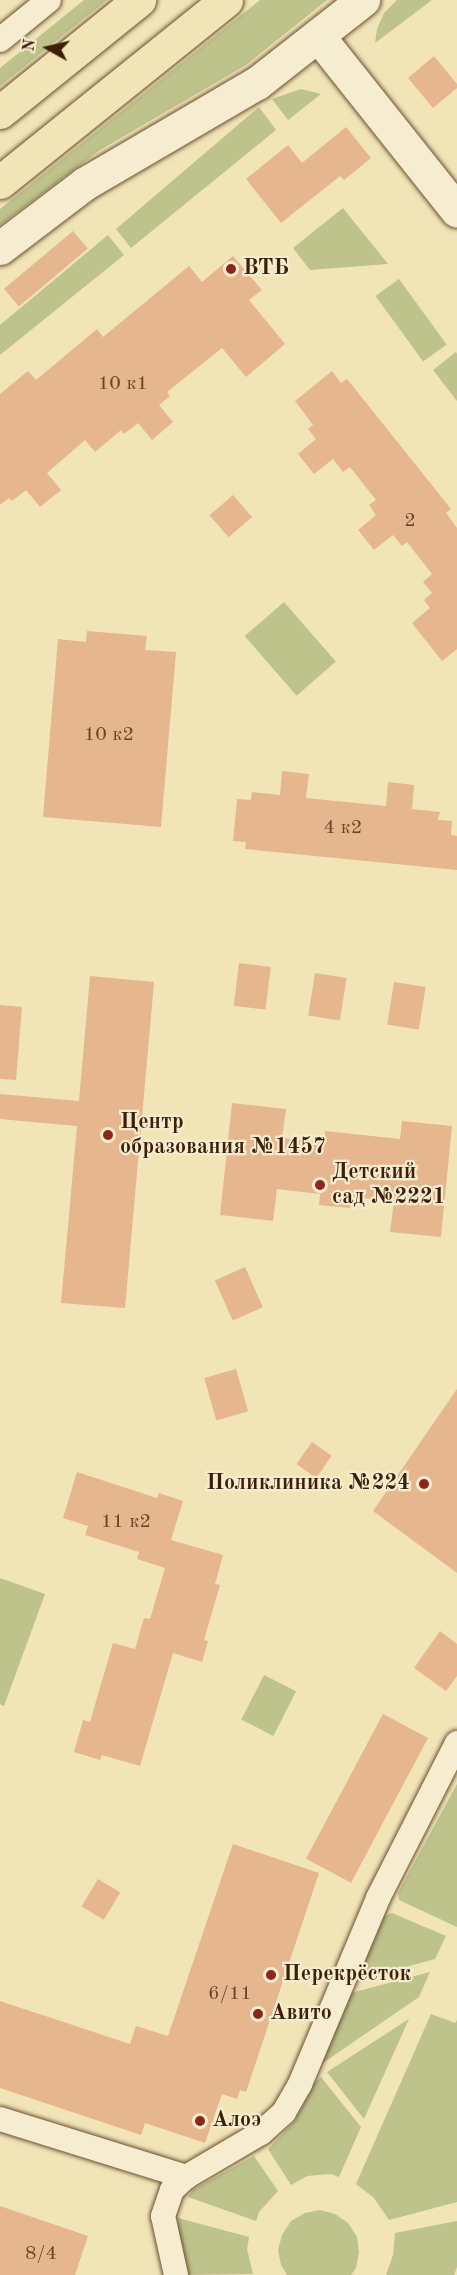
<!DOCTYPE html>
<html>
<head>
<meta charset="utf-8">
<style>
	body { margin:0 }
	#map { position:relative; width:457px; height:2275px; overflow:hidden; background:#f1e4b7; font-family:"Old Standard TT",serif }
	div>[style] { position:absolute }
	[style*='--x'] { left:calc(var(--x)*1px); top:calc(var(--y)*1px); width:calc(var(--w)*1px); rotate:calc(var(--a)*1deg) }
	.green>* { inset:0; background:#bec28b; transform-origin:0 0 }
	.building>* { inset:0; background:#e6b68e; transform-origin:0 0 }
	.roads { filter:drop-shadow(0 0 2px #6b5032) drop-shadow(0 0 2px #6b5032) }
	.street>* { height:24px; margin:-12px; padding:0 12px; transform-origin:12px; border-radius:12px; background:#f6edd0 }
	.secondary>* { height:33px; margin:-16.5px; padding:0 16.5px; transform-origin:16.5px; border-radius:16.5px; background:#f6edd0 }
	.primary>* { height:33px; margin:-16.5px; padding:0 16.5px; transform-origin:16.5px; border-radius:16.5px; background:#f1e4b7 }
	.dots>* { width:16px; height:16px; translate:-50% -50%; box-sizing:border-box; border:3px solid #f6edd0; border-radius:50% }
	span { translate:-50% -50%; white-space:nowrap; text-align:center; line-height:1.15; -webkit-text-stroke:4.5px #f6edd0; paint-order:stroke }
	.number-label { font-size:20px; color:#684428 }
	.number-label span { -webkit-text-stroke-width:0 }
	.poi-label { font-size:22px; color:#3e1e06; font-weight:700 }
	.left { translate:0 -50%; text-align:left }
	.right { translate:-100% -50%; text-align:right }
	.north { position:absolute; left:18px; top:18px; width:60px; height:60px; -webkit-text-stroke:4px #f6edd0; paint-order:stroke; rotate:278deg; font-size:16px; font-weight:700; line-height:24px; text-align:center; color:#3e1e06 }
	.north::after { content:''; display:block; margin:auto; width:21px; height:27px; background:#3e1e06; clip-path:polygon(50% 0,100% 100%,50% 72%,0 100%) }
</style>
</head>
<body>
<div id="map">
	<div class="green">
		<i style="clip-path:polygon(84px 0,107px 0,0 86px,0 68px)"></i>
		<i style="clip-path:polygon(260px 0,327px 0,246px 65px,100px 150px,0 225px,0 209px)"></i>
		<i style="clip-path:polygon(397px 0,432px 0,375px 43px,377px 29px,384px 13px)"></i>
		<i style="clip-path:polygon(301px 89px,321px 94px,288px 120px,272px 99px)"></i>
		<i style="clip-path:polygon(259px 107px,276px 130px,131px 248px,116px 229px)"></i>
		<i style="clip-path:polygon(343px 208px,388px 264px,310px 270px,293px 248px)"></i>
		<i style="clip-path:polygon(108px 235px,124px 255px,0 355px,0 325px)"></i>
		<i style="left:399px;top:279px;width:81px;height:29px;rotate:54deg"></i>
		<i style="clip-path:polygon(456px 352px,457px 354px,457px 401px,433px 370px)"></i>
		<i style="left:284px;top:602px;width:79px;height:52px;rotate:49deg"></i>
		<i style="clip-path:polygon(0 1578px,45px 1594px,4px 1706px,0 1704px)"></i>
		<i style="left:264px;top:1675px;width:36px;height:50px;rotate:27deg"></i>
		<i style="clip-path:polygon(457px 1784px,457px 1927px,399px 1900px,398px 1893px)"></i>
		<i style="clip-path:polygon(392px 1913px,446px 1936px,435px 1959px,355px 1981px,384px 1916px)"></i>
		<i style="clip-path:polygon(430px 1972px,419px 1997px,320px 2065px,351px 1993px)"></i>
		<i style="clip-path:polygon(431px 2014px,455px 2023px,457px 2020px,457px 2202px,389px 2220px,374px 2198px,356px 2184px)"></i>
		<i style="clip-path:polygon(409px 2019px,364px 2119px,327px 2072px)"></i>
		<i style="clip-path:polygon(321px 2077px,361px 2127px,339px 2177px,331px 2174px,307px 2176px,291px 2185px,268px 2149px,294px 2122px,315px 2082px)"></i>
		<i style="clip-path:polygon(254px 2156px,278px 2191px,259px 2212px,256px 2221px,188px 2197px,194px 2189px)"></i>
		<i style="clip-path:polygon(320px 2210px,335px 2214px,348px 2223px,357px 2237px,359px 2252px,356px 2268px,351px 2275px,287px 2275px,281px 2265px,278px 2250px,282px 2235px,291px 2221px,305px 2213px)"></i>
		<i style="clip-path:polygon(178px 2218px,249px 2237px,247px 2249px,253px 2274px,189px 2275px,178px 2234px)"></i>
		<i style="clip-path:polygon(457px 2221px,457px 2267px,454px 2275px,386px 2275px,393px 2255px,395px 2233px)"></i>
	</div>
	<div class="building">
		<i style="clip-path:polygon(434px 56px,457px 84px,457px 88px,433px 108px,408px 78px)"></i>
		<i style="clip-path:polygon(346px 127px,371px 158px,344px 180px,340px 176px,281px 223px,246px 179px,288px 145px,302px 163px)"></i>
		<i style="left:73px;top:231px;width:23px;height:90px;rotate:50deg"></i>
		<i style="clip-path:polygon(233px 256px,262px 290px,249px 300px,285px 344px,246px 377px,222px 348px,167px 392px,170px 396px,159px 405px,173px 422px,152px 440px,138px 423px,124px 434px,121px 430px,95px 452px,85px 440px,47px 473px,61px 490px,40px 507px,26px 490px,12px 501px,9px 498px,0 505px,0 394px,28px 371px,36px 380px,97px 329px,103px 337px,189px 266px,202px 282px)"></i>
		<i style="clip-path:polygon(332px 371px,341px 383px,347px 379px,451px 509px,446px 513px,457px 528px,457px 649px,442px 661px,412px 623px,430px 608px,424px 600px,432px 593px,423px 582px,432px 574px,407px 542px,402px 546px,393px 535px,374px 550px,358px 530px,376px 515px,369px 505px,376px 500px,350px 467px,343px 472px,333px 459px,314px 474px,298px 454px,316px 439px,308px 429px,313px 425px,295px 401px)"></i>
		<i style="left:233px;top:495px;width:29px;height:31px;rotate:49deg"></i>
		<i style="clip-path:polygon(87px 631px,147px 636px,145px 650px,176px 652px,161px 827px,43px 817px,58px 639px,86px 642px)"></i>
		<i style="clip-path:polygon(282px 771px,309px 774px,306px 798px,386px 806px,388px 782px,414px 785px,412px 809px,440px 812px,438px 820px,452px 821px,451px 835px,457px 836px,457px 870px,245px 849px,246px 842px,233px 841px,237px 799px,251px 800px,252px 792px,280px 795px)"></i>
		<i style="left:239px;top:963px;width:32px;height:43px;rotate:7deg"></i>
		<i style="left:315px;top:973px;width:32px;height:43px;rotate:9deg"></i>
		<i style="clip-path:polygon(90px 976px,154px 982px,125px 1308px,61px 1303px,77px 1126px,0 1119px,0 1094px,79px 1101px)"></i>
		<i style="left:394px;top:982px;width:32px;height:43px;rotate:9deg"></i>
		<i style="clip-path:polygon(0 1005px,22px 1007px,16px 1080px,0 1079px)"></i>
		<i style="clip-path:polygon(232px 1103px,286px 1109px,282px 1138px,325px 1143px,325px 1131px,400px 1139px,402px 1121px,452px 1126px,441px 1237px,390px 1232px,394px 1201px,351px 1197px,350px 1208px,319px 1205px,320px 1194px,277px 1189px,273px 1221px,220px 1215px)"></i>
		<i style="left:245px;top:1267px;width:44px;height:33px;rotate:66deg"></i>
		<i style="left:236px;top:1369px;width:44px;height:33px;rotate:74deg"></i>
		<i style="clip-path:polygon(457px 1389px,457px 1573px,373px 1511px)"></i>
		<i style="left:312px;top:1442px;width:24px;height:27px;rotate:35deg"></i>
		<i style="clip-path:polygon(77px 1472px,157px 1498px,159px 1493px,183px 1501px,171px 1540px,223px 1555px,215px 1584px,220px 1585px,204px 1640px,208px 1641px,202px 1662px,173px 1653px,140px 1766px,102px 1755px,100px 1760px,74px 1752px,83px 1720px,90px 1722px,113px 1643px,135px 1649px,144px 1618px,150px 1619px,165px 1568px,137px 1559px,139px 1552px,85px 1535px,88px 1526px,63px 1518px)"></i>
		<i style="clip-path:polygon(440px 1631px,457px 1644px,457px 1676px,446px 1691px,414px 1668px)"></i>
		<i style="left:383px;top:1714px;width:51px;height:164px;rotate:28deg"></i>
		<i style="clip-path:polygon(233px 1844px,319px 1873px,246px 2092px,240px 2090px,237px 2099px,222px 2094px,205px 2143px,145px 2123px,141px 2135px,0 2088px,0 2001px,130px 2044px,136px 2026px,168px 2036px)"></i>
		<i style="left:98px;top:1879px;width:26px;height:32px;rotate:31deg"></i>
		<i style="clip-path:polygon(0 2206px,88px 2236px,75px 2275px,0 2275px)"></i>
	</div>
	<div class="roads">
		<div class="street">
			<i style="--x:0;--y:40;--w:63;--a:-39.2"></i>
			<i style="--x:0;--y:2119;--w:195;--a:17.3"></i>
			<i style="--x:176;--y:2275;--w:60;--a:-102.4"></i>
			<i style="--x:163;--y:2216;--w:28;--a:-71"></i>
			<i style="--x:172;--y:2190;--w:19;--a:-43"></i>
			<i style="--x:186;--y:2177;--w:87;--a:-30.4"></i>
			<i style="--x:261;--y:2133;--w:31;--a:-42"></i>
			<i style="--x:284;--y:2112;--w:32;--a:-60"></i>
			<i style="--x:300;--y:2084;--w:202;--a:-67.2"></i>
			<i style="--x:378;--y:1898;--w:174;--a:-63"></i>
		</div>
		<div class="secondary">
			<i style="--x:318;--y:36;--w:223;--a:51.5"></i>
			<i style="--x:0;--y:248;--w:106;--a:-37.3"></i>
			<i style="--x:84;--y:184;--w:200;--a:-30.3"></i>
			<i style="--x:257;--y:83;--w:135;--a:-38.1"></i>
		</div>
		<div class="primary">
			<i style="--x:0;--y:112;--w:179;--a:-38.9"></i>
			<i style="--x:0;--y:182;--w:290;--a:-38.8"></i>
		</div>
	</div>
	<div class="dots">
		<i style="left:231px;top:269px;background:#8f2418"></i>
		<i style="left:108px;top:1135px;background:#8f2418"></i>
		<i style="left:320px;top:1185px;background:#8f2418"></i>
		<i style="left:424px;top:1484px;background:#8f2418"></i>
		<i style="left:271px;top:1975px;background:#8f2418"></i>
		<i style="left:258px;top:2014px;background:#8f2418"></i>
		<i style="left:200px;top:2121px;background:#8f2418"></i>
	</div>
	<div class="number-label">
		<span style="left:123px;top:384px">10 к1</span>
		<span style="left:410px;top:521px">2</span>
		<span style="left:109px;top:735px">10 к2</span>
		<span style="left:343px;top:828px">4 к2</span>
		<span style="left:126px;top:1522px">11 к2</span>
		<span style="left:230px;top:1994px">6/11</span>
		<span style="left:41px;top:2254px">8/4</span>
	</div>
	<div class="poi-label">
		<span class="left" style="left:243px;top:269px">ВТБ</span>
		<span class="left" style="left:120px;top:1135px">Центр<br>образования №1457</span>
		<span class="left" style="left:332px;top:1185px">Детский<br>сад №2221</span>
		<span class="right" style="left:410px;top:1484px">Поликлиника №224</span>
		<span class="left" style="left:283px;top:1975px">Перекрёсток</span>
		<span class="left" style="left:270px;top:2014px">Авито</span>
		<span class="left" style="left:212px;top:2121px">Алоэ</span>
	</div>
	<div class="north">N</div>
</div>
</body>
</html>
